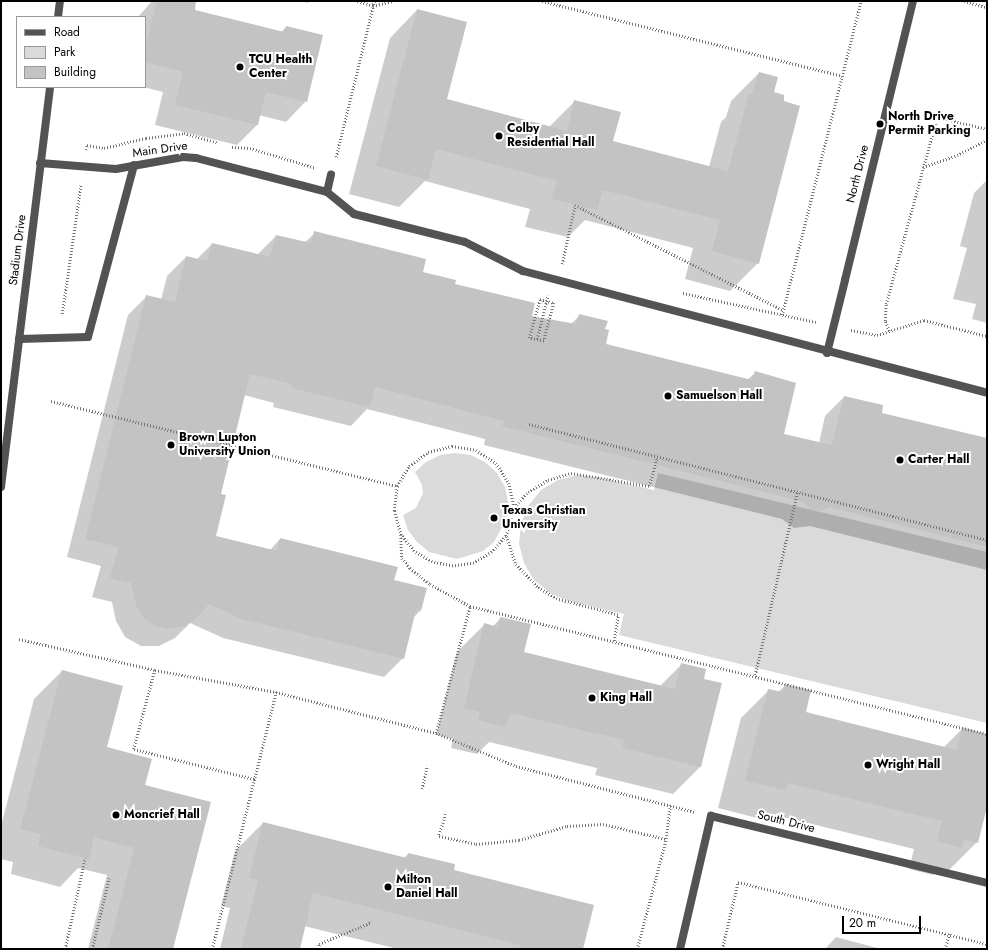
<!DOCTYPE html>
<html>
<head>
<meta charset="utf-8">
<style>
	body { margin:0 }
	#map { position:relative; width:988px; height:950px; overflow:hidden; background:#fff; font-family:Jost,sans-serif }
	div>[style] { position:absolute }
	[style*='--x'] { left:calc(var(--x)*1px); top:calc(var(--y)*1px); width:calc(var(--w)*1px); rotate:calc(var(--a)*1deg) }
	.green>* { inset:0; background:#dadada }
	.shadow>* { inset:0; background:#0003 }
	.building>* { inset:0; background:#c3c3c3 }
	.path>* { height:2.5px; margin-top:-1.25px; transform-origin:0; background:repeating-linear-gradient(90deg,#757575 0 1px,transparent 0 3px) }
	.service>* { height:8px; margin:-4px; padding:0 4px; transform-origin:4px; border-radius:4px; background:#535353 }
	.pedestrian>* { height:8px; margin:-4px; padding:0 4px; transform-origin:4px; border-radius:4px; background:#535353 }
	.tertiary>* { height:8px; margin:-4px; padding:0 4px; transform-origin:4px; border-radius:4px; background:#535353 }
	.dots>* { width:11px; height:11px; translate:-50% -50%; box-sizing:border-box; border:2px solid #fff; border-radius:50% }
	span { translate:-50% -50%; white-space:nowrap; text-align:center; line-height:1.15; -webkit-text-stroke:4px #fff; paint-order:stroke }
	.poi-label { font-size:12px; color:#000; font-weight:700 }
	.left { translate:0 -50%; text-align:left }
	.street-label { font-size:12px; color:#000 }
	.frame { position:absolute; inset:0; border:2px solid #000; pointer-events:none }
	.legend { position:absolute; left:16px; top:16px; width:130px; height:72px; box-sizing:border-box; background:#fff; border:1px solid #999; margin:0; padding:5px 7px; list-style:none; font-size:12px; color:#000 }
	.legend li { display:flex; align-items:center; gap:8px; height:20px }
	.legend b { width:20px; border:1px solid #999 }
	.scale { position:absolute; left:842px; top:916px; width:79px; height:18px; box-sizing:border-box; border:2px solid #000; border-top:0; padding-left:5px; font-size:12px; line-height:14px; white-space:nowrap; color:#000; -webkit-text-stroke:3px #fff; paint-order:stroke }
</style>
</head>
<body>
<div id="map">
	<div class="green">
		<i style="clip-path:polygon(455px 453px,471px 455px,485px 462px,497px 473px,505px 487px,508px 502px,507px 518px,494px 542px,483px 551px,457px 559px,429px 552px,417px 542px,408px 530px,403px 515px,416px 508px,423px 493px,422px 485px,415px 472px,426px 462px,440px 455px)"></i>
		<i style="clip-path:polygon(658px 473px,987px 552px,987px 723px,619px 635px,624px 614px,568px 601px,550px 593px,534px 580px,524px 563px,519px 544px,521px 524px,528px 506px,541px 490px,558px 480px,578px 475px,598px 477px,654px 490px)"></i>
	</div>
	<div class="shadow">
		<i style="clip-path:polygon(152px 1px,186px 1px,193px 11px,281px 32px,286px 27px,306px 101px,286px 122px,259px 115px,257px 125px,237px 145px,155px 125px,163px 92px,143px 87px,145px 17px,138px 17px)"></i>
		<i style="clip-path:polygon(300px 1px,309px 1px,308px 3px)"></i>
		<i style="clip-path:polygon(417px 10px,446px 100px,549px 127px,575px 101px,612px 142px,709px 167px,721px 122px,726px 117px,731px 101px,759px 73px,773px 93px,758px 263px,730px 291px,685px 279px,693px 248px,585px 220px,568px 237px,525px 227px,530px 209px,425px 181px,399px 207px,349px 194px,390px 38px)"></i>
		<i style="clip-path:polygon(987px 180px,987px 323px,972px 319px,976px 304px,953px 299px,967px 248px,960px 246px,974px 193px)"></i>
		<i style="clip-path:polygon(315px 233px,454px 285px,531px 317px,571px 324px,580px 315px,604px 330px,605px 345px,747px 380px,755px 373px,782px 435px,819px 443px,825px 416px,844px 397px,881px 414px,987px 439px,987px 570px,810px 526px,794px 528px,782px 519px,484px 445px,485px 439px,367px 409px,351px 426px,273px 407px,274px 403px,244px 395px,219px 494px,215px 537px,270px 550px,280px 539px,393px 581px,420px 611px,413px 618px,403px 658px,384px 677px,223px 638px,190px 623px,175px 638px,159px 646px,141px 646px,125px 637px,116px 621px,112px 602px,92px 597px,101px 566px,67px 557px,128px 315px,147px 296px,161px 300px,167px 276px,186px 257px,196px 260px,212px 244px,257px 255px,276px 236px,304px 243px)"></i>
		<i style="clip-path:polygon(501px 618px,523px 653px,660px 686px,682px 664px,702px 679px,701px 766px,673px 794px,595px 775px,597px 768px,489px 742px,477px 754px,451px 748px,453px 739px,436px 735px,457px 652px,485px 624px,493px 626px)"></i>
		<i style="clip-path:polygon(62px 671px,106px 748px,144px 785px,172px 949px,88px 949px,107px 875px,78px 868px,60px 887px,11px 874px,13px 862px,1px 859px,1px 826px,34px 699px)"></i>
		<i style="clip-path:polygon(786px 685px,805px 713px,944px 747px,963px 728px,987px 735px,987px 803px,977px 842px,949px 870px,940px 868px,933px 875px,909px 869px,914px 849px,763px 812px,757px 818px,718px 808px,741px 718px,769px 690px,778px 692px)"></i>
		<i style="clip-path:polygon(263px 823px,404px 858px,408px 854px,453px 871px,582px 949px,398px 949px,304px 926px,298px 949px,220px 949px,230px 908px,221px 906px,235px 851px)"></i>
		<i style="clip-path:polygon(836px 937px,881px 949px,825px 949px)"></i>
	</div>
	<div class="building">
		<i style="clip-path:polygon(157px 1px,196px 1px,195px 10px,284px 32px,286px 26px,323px 35px,307px 102px,266px 92px,258px 125px,175px 105px,183px 72px,145px 62px,145px 48px)"></i>
		<i style="clip-path:polygon(417px 9px,467px 22px,447px 99px,567px 131px,574px 100px,621px 112px,613px 141px,728px 171px,749px 93px,752px 94px,759px 72px,778px 77px,774px 92px,784px 95px,784px 101px,800px 106px,759px 264px,712px 251px,720px 220px,603px 190px,597px 210px,552px 199px,557px 181px,436px 149px,428px 180px,376px 166px)"></i>
		<i style="clip-path:polygon(314px 231px,426px 259px,423px 272px,456px 280px,455px 284px,535px 303px,532px 316px,576px 324px,579px 314px,608px 321px,605px 329px,609px 330px,606px 344px,752px 380px,755px 371px,796px 383px,784px 434px,832px 445px,844px 396px,883px 405px,882px 413px,987px 438px,987px 547px,829px 507px,821px 511px,813px 510px,801px 501px,502px 426px,504px 421px,375px 387px,370px 407px,291px 388px,292px 384px,250px 374px,221px 494px,226px 495px,216px 536px,277px 551px,280px 538px,398px 567px,394px 580px,427px 588px,421px 611px,416px 610px,404px 659px,242px 619px,209px 604px,195px 619px,185px 626px,166px 629px,154px 625px,144px 618px,137px 608px,131px 583px,110px 578px,119px 547px,85px 539px,146px 295px,175px 302px,186px 256px,207px 261px,212px 243px,270px 257px,276px 235px,311px 243px)"></i>
		<i style="clip-path:polygon(500px 617px,531px 624px,524px 652px,675px 689px,681px 663px,706px 669px,704px 679px,722px 683px,701px 767px,622px 748px,624px 740px,510px 713px,506px 727px,478px 720px,480px 712px,464px 708px,484px 623px,498px 627px)"></i>
		<i style="clip-path:polygon(62px 670px,123px 686px,107px 747px,152px 759px,145px 785px,211px 802px,173px 949px,108px 949px,134px 848px,94px 837px,89px 859px,38px 846px,41px 834px,20px 829px)"></i>
		<i style="clip-path:polygon(785px 684px,811px 690px,806px 712px,957px 750px,962px 727px,987px 734px,987px 807px,978px 843px,964px 839px,962px 848px,937px 841px,942px 821px,787px 783px,786px 790px,745px 781px,768px 689px,783px 692px)"></i>
		<i style="clip-path:polygon(263px 822px,407px 858px,408px 853px,455px 864px,454px 870px,594px 905px,583px 949px,519px 949px,520px 945px,313px 893px,300px 949px,241px 949px,258px 880px,249px 878px)"></i>
	</div>
	<div class="path">
		<i style="--x:375;--y:1;--w:5;--a:112"></i>
		<i style="--x:373;--y:6;--w:21;--a:-14"></i>
		<i style="--x:542;--y:1;--w:309;--a:14"></i>
		<i style="--x:964;--y:1;--w:24;--a:15"></i>
		<i style="--x:232;--y:147;--w:18;--a:3"></i>
		<i style="--x:250;--y:148;--w:69;--a:16.9"></i>
		<i style="--x:86;--y:150;--w:5;--a:-79"></i>
		<i style="--x:87;--y:145;--w:17;--a:10"></i>
		<i style="--x:104;--y:148;--w:43;--a:-13.4"></i>
		<i style="--x:146;--y:138;--w:38;--a:-7"></i>
		<i style="--x:184;--y:133;--w:35;--a:16"></i>
		<i style="--x:336;--y:157;--w:155;--a:-76.2"></i>
		<i style="--x:373;--y:6;--w:18;--a:-164"></i>
		<i style="--x:923;--y:167;--w:36;--a:-19"></i>
		<i style="--x:957;--y:155;--w:34;--a:-27"></i>
		<i style="--x:562;--y:264;--w:60;--a:-77.6"></i>
		<i style="--x:575;--y:205;--w:233;--a:26.8"></i>
		<i style="--x:683;--y:293;--w:136;--a:12.3"></i>
		<i style="--x:540;--y:299;--w:15;--a:16"></i>
		<i style="--x:554;--y:303;--w:39;--a:105"></i>
		<i style="--x:544;--y:341;--w:15;--a:-169"></i>
		<i style="--x:529;--y:338;--w:41;--a:-74.2"></i>
		<i style="--x:62;--y:314;--w:131;--a:-81.7"></i>
		<i style="--x:782;--y:315;--w:324;--a:-75.9"></i>
		<i style="--x:851;--y:330;--w:26;--a:11"></i>
		<i style="--x:877;--y:335;--w:49;--a:-17.7"></i>
		<i style="--x:924;--y:320;--w:65;--a:14.3"></i>
		<i style="--x:889;--y:331;--w:11;--a:-112"></i>
		<i style="--x:885;--y:321;--w:17;--a:-87"></i>
		<i style="--x:886;--y:304;--w:194;--a:-74.7"></i>
		<i style="--x:937;--y:117;--w:51;--a:13.5"></i>
		<i style="--x:537;--y:339;--w:45;--a:-76"></i>
		<i style="--x:51;--y:401;--w:356;--a:13.8"></i>
		<i style="--x:529;--y:424;--w:472;--a:14.2"></i>
		<i style="--x:401;--y:535;--w:23;--a:88"></i>
		<i style="--x:402;--y:558;--w:13;--a:51"></i>
		<i style="--x:410;--y:568;--w:26;--a:39"></i>
		<i style="--x:430;--y:584;--w:46;--a:28.8"></i>
		<i style="--x:470;--y:606;--w:533;--a:13.91"></i>
		<i style="--x:506;--y:536;--w:21;--a:131"></i>
		<i style="--x:492;--y:552;--w:21;--a:149"></i>
		<i style="--x:474;--y:563;--w:21;--a:172"></i>
		<i style="--x:453;--y:566;--w:21;--a:-169"></i>
		<i style="--x:432;--y:562;--w:21;--a:-149"></i>
		<i style="--x:414;--y:551;--w:21;--a:-129"></i>
		<i style="--x:401;--y:535;--w:25;--a:-106"></i>
		<i style="--x:394;--y:511;--w:25;--a:-83"></i>
		<i style="--x:397;--y:486;--w:23;--a:-59"></i>
		<i style="--x:409;--y:466;--w:24;--a:-36"></i>
		<i style="--x:428;--y:452;--w:25;--a:-14"></i>
		<i style="--x:452;--y:446;--w:24;--a:9"></i>
		<i style="--x:476;--y:450;--w:24;--a:33"></i>
		<i style="--x:496;--y:463;--w:24;--a:57"></i>
		<i style="--x:509;--y:483;--w:25;--a:78"></i>
		<i style="--x:19;--y:639;--w:139;--a:12.8"></i>
		<i style="--x:155;--y:670;--w:123;--a:10.3"></i>
		<i style="--x:614;--y:641;--w:26;--a:-81"></i>
		<i style="--x:618;--y:615;--w:63;--a:-165.3"></i>
		<i style="--x:557;--y:599;--w:23;--a:-149"></i>
		<i style="--x:537;--y:587;--w:33;--a:-133"></i>
		<i style="--x:515;--y:563;--w:28;--a:-108"></i>
		<i style="--x:506;--y:536;--w:30;--a:-75"></i>
		<i style="--x:514;--y:507;--w:21;--a:-47"></i>
		<i style="--x:528;--y:492;--w:23;--a:-31"></i>
		<i style="--x:548;--y:480;--w:24;--a:-17"></i>
		<i style="--x:571;--y:473;--w:79;--a:9.5"></i>
		<i style="--x:649;--y:486;--w:29;--a:-74"></i>
		<i style="--x:155;--y:670;--w:82;--a:104.9"></i>
		<i style="--x:134;--y:749;--w:124;--a:14"></i>
		<i style="--x:755;--y:675;--w:187;--a:-77"></i>
		<i style="--x:436;--y:733;--w:131;--a:-75"></i>
		<i style="--x:422;--y:789;--w:24;--a:-78"></i>
		<i style="--x:446;--y:814;--w:23;--a:108"></i>
		<i style="--x:439;--y:836;--w:38;--a:12"></i>
		<i style="--x:476;--y:844;--w:43;--a:-5.3"></i>
		<i style="--x:519;--y:840;--w:50;--a:-16.3"></i>
		<i style="--x:567;--y:826;--w:36;--a:-3"></i>
		<i style="--x:603;--y:824;--w:65;--a:13.4"></i>
		<i style="--x:65;--y:949;--w:93;--a:-77.6"></i>
		<i style="--x:92;--y:949;--w:73;--a:-76.5"></i>
		<i style="--x:212;--y:949;--w:265;--a:-76"></i>
		<i style="--x:276;--y:692;--w:165;--a:14.4"></i>
		<i style="--x:436;--y:733;--w:87;--a:22.4"></i>
		<i style="--x:516;--y:766;--w:185;--a:14.4"></i>
		<i style="--x:318;--y:949;--w:5;--a:-79"></i>
		<i style="--x:319;--y:944;--w:57;--a:-22.5"></i>
		<i style="--x:637;--y:949;--w:114;--a:-75.2"></i>
		<i style="--x:666;--y:839;--w:34;--a:-83"></i>
		<i style="--x:722;--y:949;--w:69;--a:-76.6"></i>
		<i style="--x:738;--y:882;--w:257;--a:14"></i>
		<i style="--x:945;--y:949;--w:16;--a:-75"></i>
	</div>
	<div class="service">
		<i style="--x:40;--y:163;--w:76;--a:4.5"></i>
		<i style="--x:116;--y:169;--w:68;--a:-10.2"></i>
		<i style="--x:183;--y:157;--w:13;--a:4"></i>
		<i style="--x:196;--y:158;--w:135;--a:14.5"></i>
		<i style="--x:327;--y:192;--w:18;--a:-77"></i>
		<i style="--x:845;--y:280;--w:287;--a:-76.3"></i>
		<i style="--x:19;--y:339;--w:69;--a:-1.7"></i>
		<i style="--x:88;--y:337;--w:178;--a:-75"></i>
		<i style="--x:680;--y:949;--w:137;--a:-76.9"></i>
		<i style="--x:711;--y:816;--w:284;--a:13.6"></i>
	</div>
	<div class="pedestrian">
		<i style="--x:327;--y:192;--w:35;--a:39"></i>
		<i style="--x:354;--y:214;--w:114;--a:14.2"></i>
		<i style="--x:465;--y:242;--w:65;--a:26.6"></i>
		<i style="--x:523;--y:271;--w:480;--a:14.7"></i>
		<i style="--x:827;--y:353;--w:75;--a:-76.1"></i>
	</div>
	<div class="tertiary">
		<i style="--x:58;--y:17;--w:16;--a:-83"></i>
		<i style="--x:1;--y:487;--w:403;--a:-83"></i>
	</div>
	<div class="dots">
		<i style="left:240px;top:67px;background:#000"></i>
		<i style="left:880px;top:124px;background:#000"></i>
		<i style="left:499px;top:136px;background:#000"></i>
		<i style="left:668px;top:396px;background:#000"></i>
		<i style="left:171px;top:445px;background:#000"></i>
		<i style="left:900px;top:460px;background:#000"></i>
		<i style="left:494px;top:518px;background:#000"></i>
		<i style="left:592px;top:698px;background:#000"></i>
		<i style="left:868px;top:765px;background:#000"></i>
		<i style="left:116px;top:815px;background:#000"></i>
		<i style="left:388px;top:887px;background:#000"></i>
	</div>
	<div class="poi-label">
		<span class="left" style="left:249px;top:67px">TCU Health<br>Center</span>
		<span class="left" style="left:888px;top:124px">North Drive<br>Permit Parking</span>
		<span class="left" style="left:507px;top:136px">Colby<br>Residential Hall</span>
		<span class="left" style="left:676px;top:396px">Samuelson Hall</span>
		<span class="left" style="left:179px;top:445px">Brown Lupton<br>University Union</span>
		<span class="left" style="left:908px;top:460px">Carter Hall</span>
		<span class="left" style="left:502px;top:518px">Texas Christian<br>University</span>
		<span class="left" style="left:600px;top:698px">King Hall</span>
		<span class="left" style="left:876px;top:765px">Wright Hall</span>
		<span class="left" style="left:124px;top:815px">Moncrief Hall</span>
		<span class="left" style="left:396px;top:887px">Milton<br>Daniel Hall</span>
	</div>
	<div class="street-label">
		<span style="left:160px;top:150px;rotate:-8deg">Main Drive</span>
		<span style="left:858px;top:174px;rotate:-76deg">North Drive</span>
		<span style="left:18px;top:250px;rotate:-83deg">Stadium Drive</span>
		<span style="left:786px;top:822px;rotate:14deg">South Drive</span>
	</div>
	<div class="frame"></div>
	<ul class="legend">
	<li><b style="height:5px;background:#535353"></b>Road</li>
	<li><b style="height:11px;background:#dadada"></b>Park</li>
	<li><b style="height:11px;background:#c3c3c3"></b>Building</li>
	</ul>
	<div class="scale">20 m</div>
</div>
</body>
</html>
